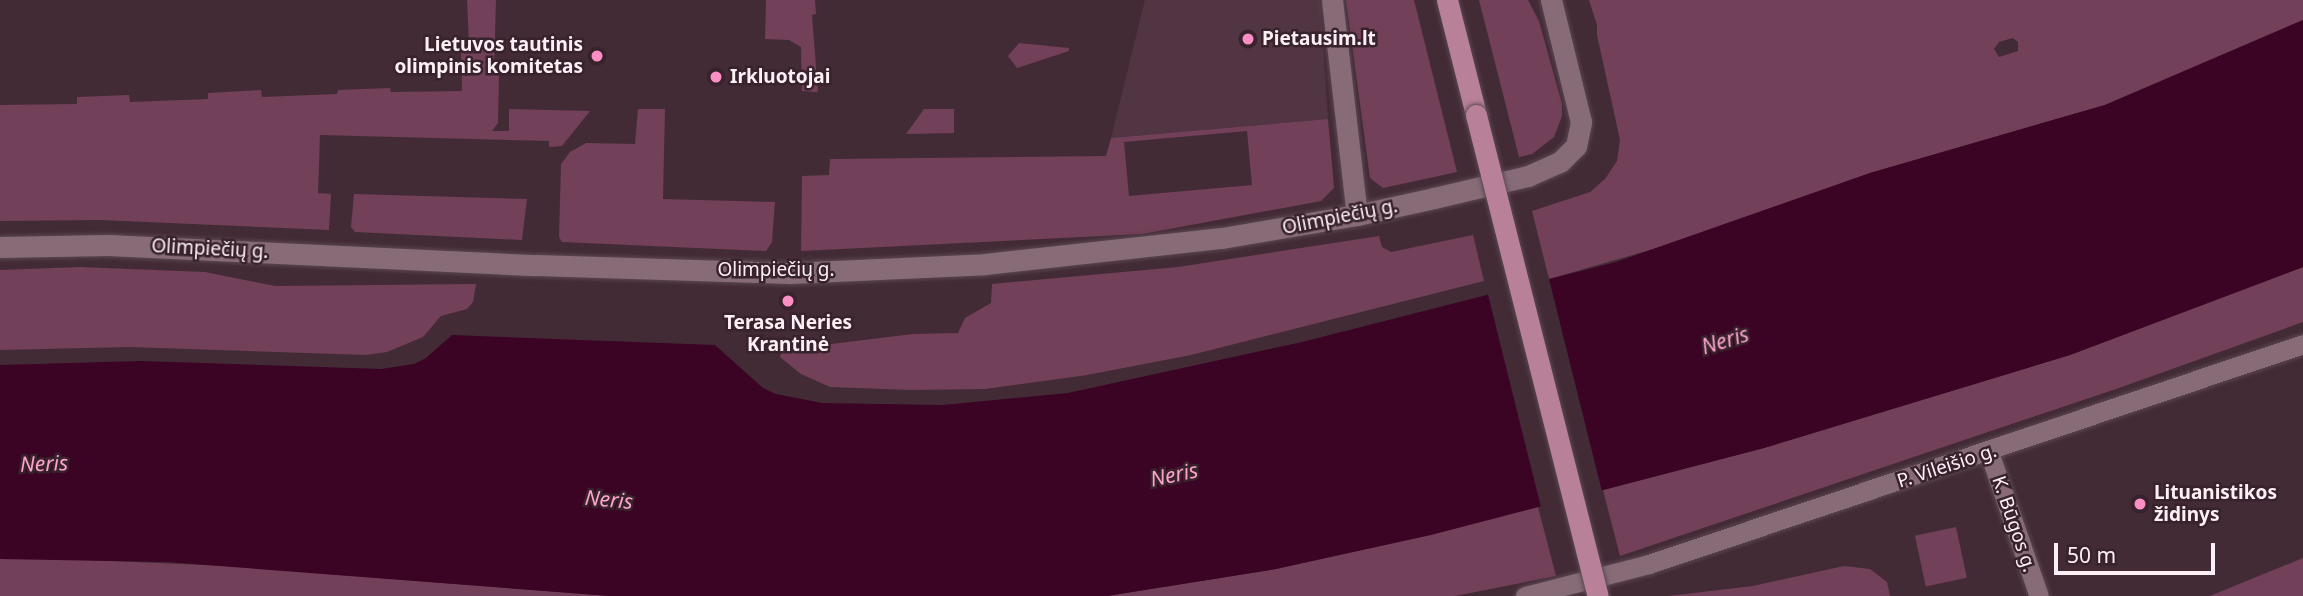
<!DOCTYPE html>
<html>
<head>
<meta charset="utf-8">
<style>
	body { margin:0 }
	#map { position:relative; width:2303px; height:596px; overflow:hidden; background:#432b36; font-family:"Noto Sans",sans-serif }
	div>[style] { position:absolute }
	[style*='--x'] { left:calc(var(--x)*1px); top:calc(var(--y)*1px); width:calc(var(--w)*1px); rotate:calc(var(--a)*1deg) }
	.built>* { inset:0; background:#523543 }
	.green>* { inset:0; background:#724058; transform-origin:0 0 }
	.water>* { inset:0; background:#3b0324 }
	.pier>* { inset:0; background:#432b36; transform-origin:0 0 }
	.roads { filter:drop-shadow(0 0 2px #5b4851) drop-shadow(0 0 2px #5b4851) }
	.minor>* { height:19px; margin:-9.5px; padding:0 9.5px; transform-origin:9.5px; border-radius:9.5px; background:#876c77 }
	.tertiary>* { height:21px; margin:-10.5px; padding:0 10.5px; transform-origin:10.5px; border-radius:10.5px; background:#876c77 }
	.primary>* { height:21px; margin:-10.5px; padding:0 10.5px; transform-origin:10.5px; border-radius:10.5px; background:#b88099 }
	.bridges { filter:drop-shadow(0 0 2px #5b4851) drop-shadow(0 0 2px #5b4851) }
	.primary-bridge>* { height:21px; margin:-10.5px; padding:0 10.5px; transform-origin:10.5px; border-radius:10.5px; background:#b88099 }
	.dots>* { width:19px; height:19px; translate:-50% -50%; box-sizing:border-box; border:4px solid #38222c; border-radius:50% }
	span { translate:-50% -50%; white-space:nowrap; text-align:center; line-height:1.15; -webkit-text-stroke:5px #38222c; paint-order:stroke }
	.poi-label { font-size:19px; color:#fdf0f5; font-weight:700 }
	.left { translate:0 -50%; text-align:left }
	.right { translate:-100% -50%; text-align:right }
	.street-label { font-size:19px; color:#fdf0f5 }
	.water-label { font-size:21px; color:#fca3cc; font-style:italic }
	.scale { position:absolute; left:2054px; top:543px; width:161px; height:32px; box-sizing:border-box; border:4px solid #fdf0f5; border-top:0; padding-left:9px; font-size:21px; line-height:24px; white-space:nowrap; color:#fdf0f5; -webkit-text-stroke:5px #38222c; paint-order:stroke }
</style>
</head>
<body>
<div id="map">
	<div class="built">
		<i style="clip-path:polygon(1145px 0,1320px 0,1328px 119px,1111px 138px)"></i>
	</div>
	<div class="green">
		<i style="clip-path:polygon(467px 0,496px 0,494px 71px,499px 74px,498px 123px,492px 131px,509px 131px,509px 109px,590px 111px,562px 146px,549px 147px,549px 141px,320px 135px,318px 193px,331px 194px,329px 230px,101px 220px,0 221px,0 105px,77px 104px,77px 97px,129px 95px,130px 102px,208px 99px,208px 93px,261px 90px,262px 97px,337px 94px,338px 90px,390px 88px,391px 92px,462px 91px,461px 45px,469px 45px)"></i>
		<i style="clip-path:polygon(766px 0,815px 0,816px 14px,812px 15px,818px 92px,802px 91px,801px 47px,789px 40px,765px 39px)"></i>
		<i style="clip-path:polygon(1346px 0,1414px 0,1457px 172px,1383px 188px,1370px 178px)"></i>
		<i style="clip-path:polygon(1479px 0,1528px 0,1539px 21px,1562px 104px,1562px 116px,1554px 137px,1532px 154px,1519px 157px)"></i>
		<i style="clip-path:polygon(evenodd,1589px 0,2303px 0,2303px 20px,2105px 105px,1870px 173px,1681px 241px,1549px 279px,1532px 211px,1590px 192px,1605px 179px,1617px 161px,1620px 140px,1597px 35px,1597px 25px,1589px 0,2013px 38px,2018px 42px,2018px 51px,1999px 57px,1994px 49px,1999px 42px,2013px 38px)"></i>
		<i style="clip-path:polygon(1019px 43px,1069px 48px,1069px 51px,1017px 68px,1008px 56px)"></i>
		<i style="clip-path:polygon(638px 109px,665px 109px,663px 199px,775px 202px,772px 242px,766px 251px,562px 242px,559px 237px,561px 164px,570px 152px,586px 143px,635px 144px)"></i>
		<i style="clip-path:polygon(924px 109px,954px 109px,954px 133px,906px 134px)"></i>
		<i style="clip-path:polygon(evenodd,1328px 119px,1334px 188px,1321px 201px,1142px 234px,801px 251px,802px 176px,829px 175px,830px 159px,1106px 156px,1111px 138px,1328px 119px,1247px 131px,1252px 185px,1129px 196px,1124px 142px,1247px 131px)"></i>
		<i style="clip-path:polygon(354px 194px,527px 199px,522px 240px,355px 232px,351px 227px)"></i>
		<i style="clip-path:polygon(1473px 235px,1484px 281px,1191px 355px,1087px 375px,985px 389px,911px 390px,830px 387px,801px 374px,780px 357px,782px 350px,913px 334px,958px 333px,965px 318px,991px 303px,992px 284px,1178px 267px,1379px 236px,1382px 247px,1391px 252px)"></i>
		<i style="clip-path:polygon(80px 267px,205px 272px,275px 286px,476px 284px,473px 302px,467px 309px,441px 316px,423px 337px,387px 352px,366px 355px,129px 347px,0 350px,0 270px)"></i>
		<i style="clip-path:polygon(2303px 267px,2303px 322px,2119px 388px,1620px 556px,1603px 490px,1764px 448px,2070px 355px)"></i>
		<i style="clip-path:polygon(1538px 507px,1556px 576px,1455px 596px,1107px 596px,1276px 569px)"></i>
		<i style="left:1956px;top:527px;width:52px;height:42px;rotate:78deg"></i>
		<i style="clip-path:polygon(41px 558px,227px 566px,610px 596px,0 596px,0 559px)"></i>
		<i style="clip-path:polygon(2303px 558px,2303px 596px,2210px 596px,2239px 584px)"></i>
		<i style="clip-path:polygon(1844px 566px,1870px 569px,1887px 582px,1890px 596px,1668px 596px,1753px 586px)"></i>
	</div>
	<div class="water">
		<i style="clip-path:polygon(2303px 20px,2303px 267px,2070px 355px,1764px 448px,1431px 535px,1276px 569px,1107px 596px,610px 596px,167px 562px,0 559px,0 365px,141px 361px,381px 369px,414px 364px,426px 358px,452px 335px,715px 345px,763px 388px,776px 394px,822px 403px,943px 405px,1068px 393px,1302px 342px,1616px 262px,1870px 173px,2105px 105px)"></i>
	</div>
	<div class="pier">
		<i style="left:1548px;top:275px;width:226px;height:63px;rotate:76deg"></i>
	</div>
	<div class="roads">
		<div class="minor">
			<i style="--x:1989;--y:452;--w:152;--a:70.9"></i>
			<i style="--x:1525;--y:596;--w:128;--a:-14.5"></i>
			<i style="--x:1649;--y:564;--w:690;--a:-18.59"></i>
		</div>
		<div class="tertiary">
			<i style="--x:1332;--y:0;--w:216;--a:83.4"></i>
			<i style="--x:0;--y:247;--w:108;--a:-1.1"></i>
			<i style="--x:108;--y:245;--w:428;--a:2.7"></i>
			<i style="--x:536;--y:265;--w:254;--a:1.8"></i>
			<i style="--x:790;--y:273;--w:195;--a:-2.6"></i>
			<i style="--x:985;--y:264;--w:238;--a:-6.3"></i>
			<i style="--x:1222;--y:238;--w:137;--a:-9.7"></i>
			<i style="--x:1357;--y:215;--w:79;--a:-12.4"></i>
			<i style="--x:1434;--y:198;--w:97;--a:-13.2"></i>
			<i style="--x:1528;--y:176;--w:35;--a:-24"></i>
			<i style="--x:1560;--y:162;--w:23;--a:-45"></i>
			<i style="--x:1576;--y:146;--w:25;--a:-78"></i>
			<i style="--x:1581;--y:122;--w:126;--a:-103.8"></i>
		</div>
		<div class="primary">
			<i style="--x:1447;--y:0;--w:119;--a:75.8"></i>
		</div>
	</div>
	<div class="bridges">
		<div class="primary-bridge">
			<i style="--x:1476;--y:115;--w:496;--a:75.8"></i>
		</div>
	</div>
	<div class="dots">
		<i style="left:1248px;top:39px;background:#fb8fc3"></i>
		<i style="left:597px;top:56px;background:#fb8fc3"></i>
		<i style="left:716px;top:77px;background:#fb8fc3"></i>
		<i style="left:788px;top:301px;background:#fb8fc3"></i>
		<i style="left:2140px;top:504px;background:#fb8fc3"></i>
	</div>
	<div class="poi-label">
		<span class="left" style="left:1262px;top:39px">Pietausim.lt</span>
		<span class="right" style="left:583px;top:56px">Lietuvos tautinis<br>olimpinis komitetas</span>
		<span class="left" style="left:730px;top:77px">Irkluotojai</span>
		<span style="left:788px;top:334px">Terasa Neries<br>Krantinė</span>
		<span class="left" style="left:2154px;top:504px">Lituanistikos<br>židinys</span>
	</div>
	<div class="street-label">
		<span style="left:1340px;top:217px;rotate:-11deg">Olimpiečių g.</span>
		<span style="left:210px;top:249px;rotate:3deg">Olimpiečių g.</span>
		<span style="left:776px;top:270px">Olimpiečių g.</span>
		<span style="left:1947px;top:466px;rotate:-18deg">P. Vileišio g.</span>
		<span style="left:2014px;top:524px;rotate:71deg">K. Būgos g.</span>
	</div>
	<div class="water-label">
		<span style="left:1725px;top:340px;rotate:-17deg">Neris</span>
		<span style="left:44px;top:463px;rotate:-2deg">Neris</span>
		<span style="left:1174px;top:474px;rotate:-12deg">Neris</span>
		<span style="left:609px;top:499px;rotate:5deg">Neris</span>
	</div>
	<div class="scale">50 m</div>
</div>
</body>
</html>
